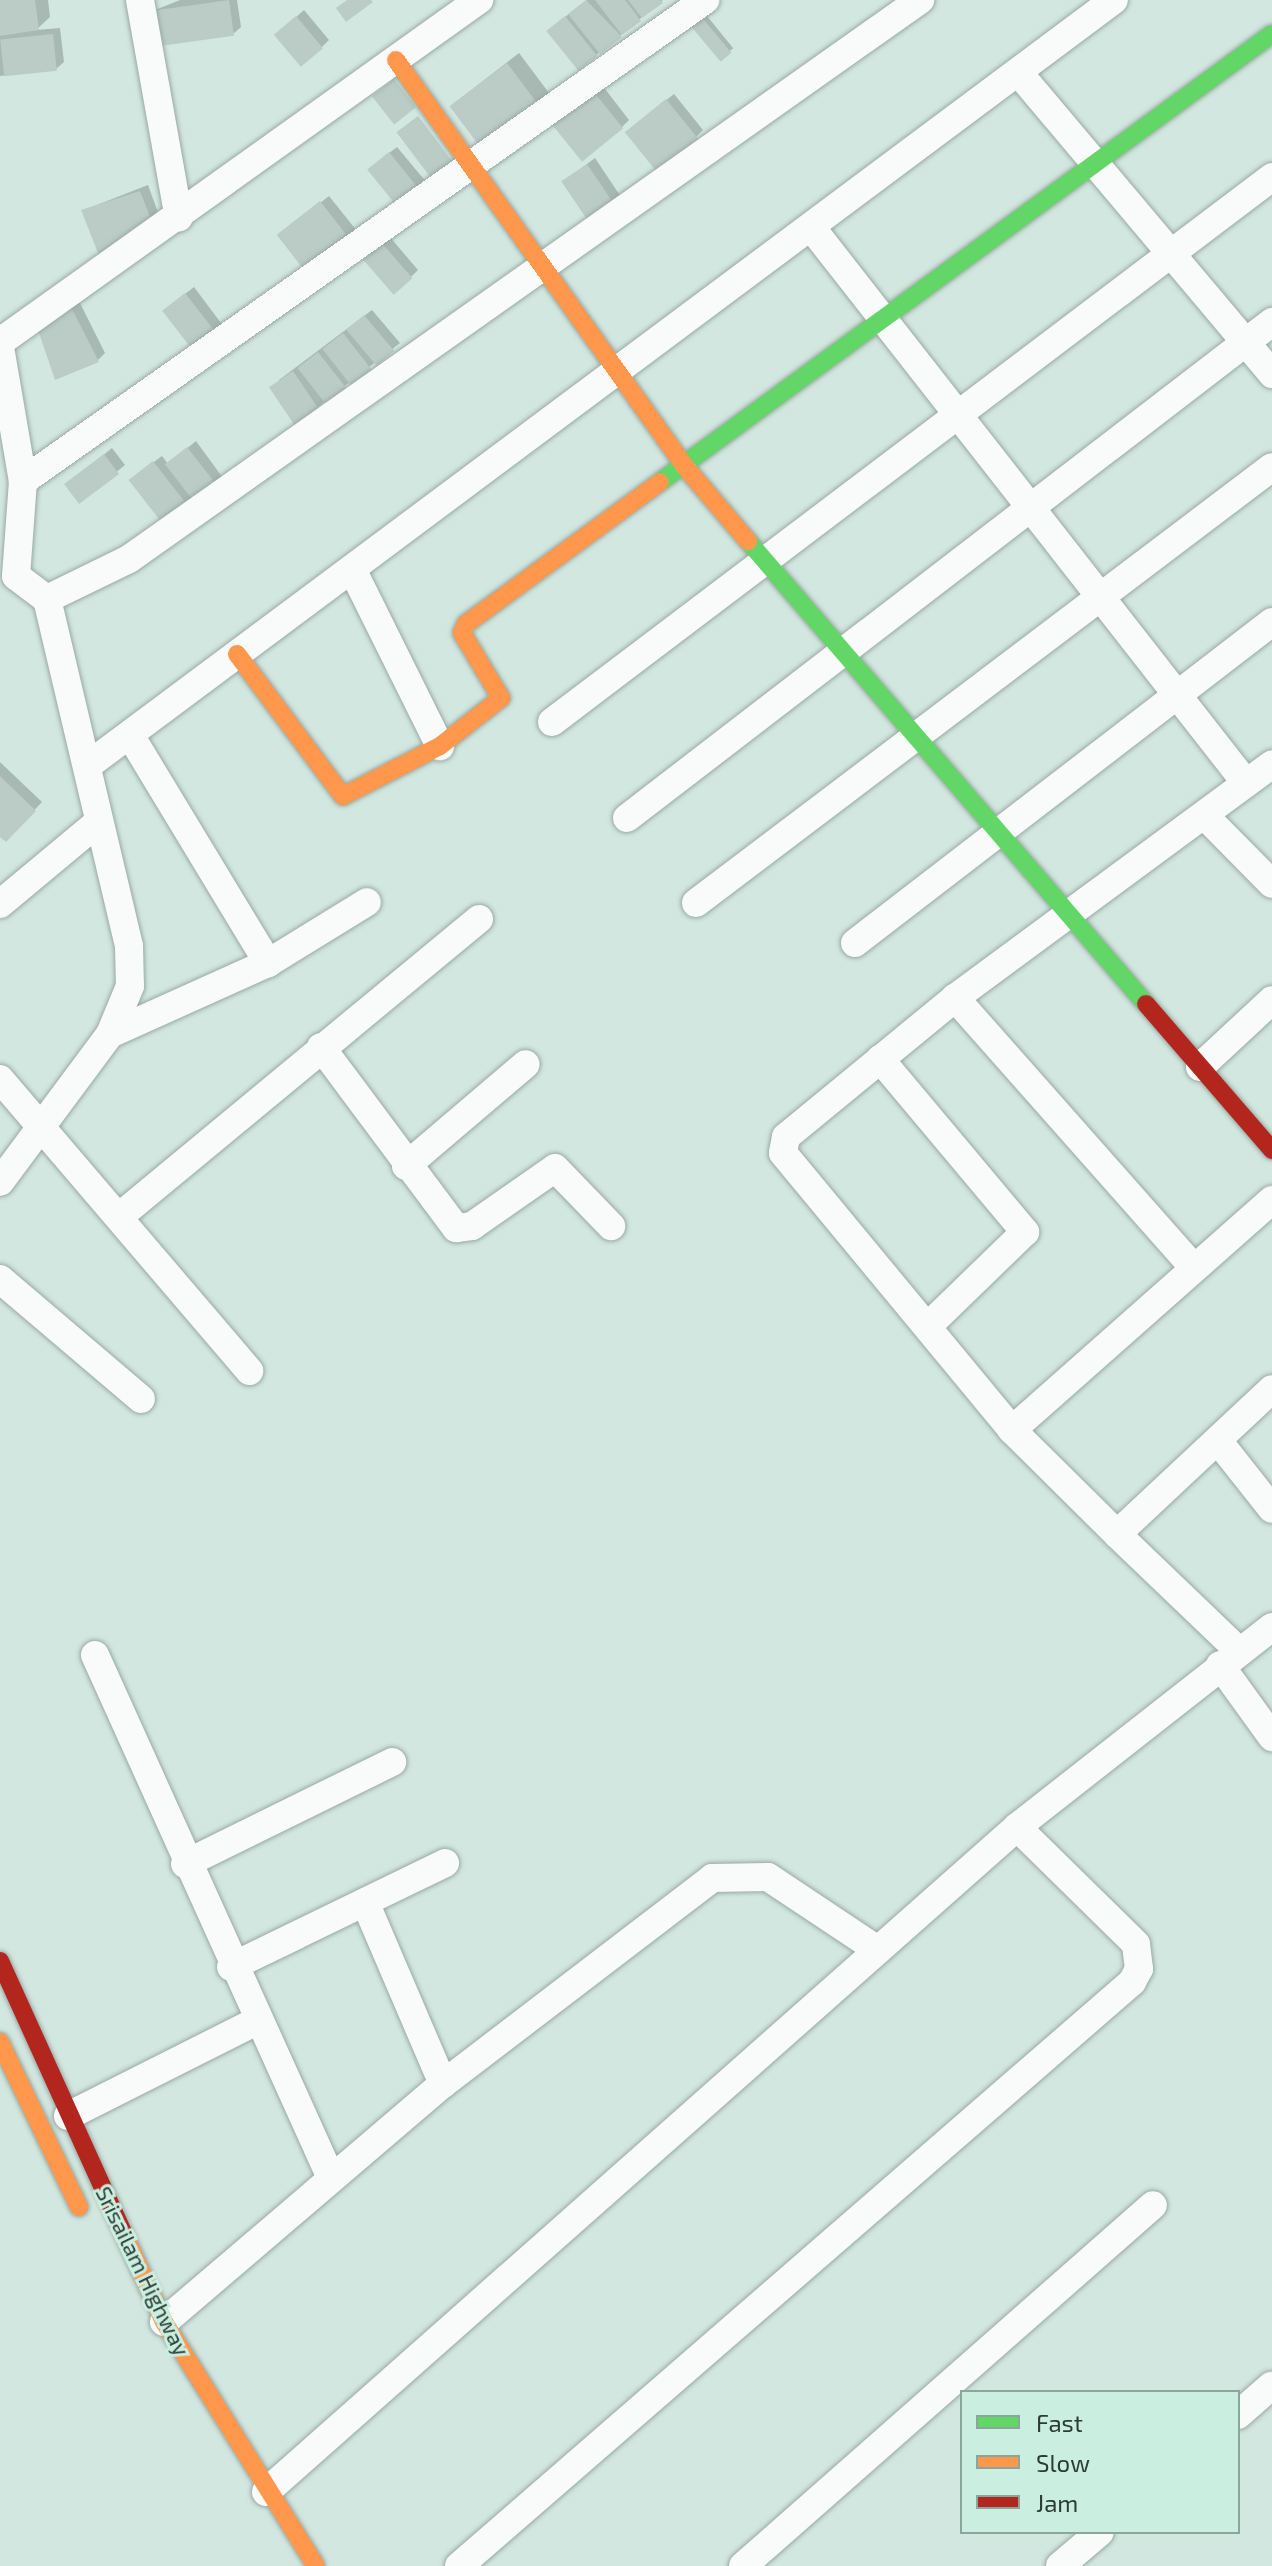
<!DOCTYPE html>
<html>
<head>
<meta charset="utf-8">
<style>
	body { margin:0 }
	#map { position:relative; width:1272px; height:2566px; overflow:hidden; background:#d2e7df; font-family:"Exo 2",sans-serif }
	div>[style] { position:absolute }
	[style*='--x'] { left:calc(var(--x)*1px); top:calc(var(--y)*1px); width:calc(var(--w)*1px); rotate:calc(var(--a)*1deg) }
	.shadow>* { inset:0; background:#0003; transform-origin:0 0 }
	.building>* { inset:0; background:#bbccc6; transform-origin:0 0 }
	.roads { filter:drop-shadow(0 0 2px #99a9a3) drop-shadow(0 0 2px #99a9a3) }
	.street>* { height:28px; margin:-14px; padding:0 14px; transform-origin:14px; border-radius:14px; background:#f8fbfa }
	.fast>* { height:18px; margin:-9px; padding:0 9px; transform-origin:9px; border-radius:9px; background:#63d668 }
	.slow>* { height:18px; margin:-9px; padding:0 9px; transform-origin:9px; border-radius:9px; background:#ff974d }
	.jam>* { height:18px; margin:-9px; padding:0 9px; transform-origin:9px; border-radius:9px; background:#b3261e }
	span { translate:-50% -50%; white-space:nowrap; text-align:center; line-height:1.15; -webkit-text-stroke:6px #caefe1; paint-order:stroke }
	.street-label { font-size:22px; color:#2c3b36 }
	.legend { position:absolute; left:960px; top:2390px; width:280px; height:144px; box-sizing:border-box; background:#caefe1; border:2px solid #8ba79d; margin:0; padding:10px 14px; list-style:none; font-size:24px; color:#2c3b36 }
	.legend li { display:flex; align-items:center; gap:16px; height:40px }
	.legend b { width:40px; border:2px solid #8ba79d }
</style>
</head>
<body>
<div id="map">
	<div class="shadow">
		<i style="clip-path:polygon(0 0,48px 0,50px 17px,36px 30px,60px 28px,64px 62px,56px 69px,0 76px)"></i>
		<i style="clip-path:polygon(180px 0,237px 0,241px 27px,233px 34px,155px 10px)"></i>
		<i style="clip-path:polygon(587px 0,663px 0,596px 55px,556px 24px)"></i>
		<i style="clip-path:polygon(304px 10px,329px 40px,322px 47px,284px 28px)"></i>
		<i style="left:703px;top:11px;width:48px;height:17px;rotate:51deg"></i>
		<i style="clip-path:polygon(519px 53px,549px 93px,537px 104px,452px 105px)"></i>
		<i style="clip-path:polygon(602px 85px,629px 120px,622px 127px,562px 117px)"></i>
		<i style="clip-path:polygon(674px 94px,703px 130px,696px 137px,635px 125px)"></i>
		<i style="clip-path:polygon(397px 147px,427px 183px,420px 190px,376px 163px)"></i>
		<i style="clip-path:polygon(595px 158px,621px 197px,614px 205px,563px 182px)"></i>
		<i style="clip-path:polygon(148px 185px,160px 218px,101px 255px,84px 210px)"></i>
		<i style="clip-path:polygon(329px 196px,357px 231px,350px 238px,287px 229px)"></i>
		<i style="clip-path:polygon(389px 236px,418px 270px,411px 277px,364px 258px)"></i>
		<i style="clip-path:polygon(194px 287px,224px 327px,195px 351px,172px 304px)"></i>
		<i style="clip-path:polygon(80px 303px,105px 353px,98px 360px,46px 320px)"></i>
		<i style="clip-path:polygon(372px 310px,400px 343px,297px 423px,279px 380px)"></i>
		<i style="clip-path:polygon(196px 441px,223px 478px,186px 504px,139px 473px,162px 456px,168px 464px)"></i>
		<i style="clip-path:polygon(112px 448px,125px 465px,81px 501px,75px 478px)"></i>
		<i style="clip-path:polygon(0 762px,42px 802px,6px 840px,0 834px)"></i>
	</div>
	<div class="building">
		<i style="clip-path:polygon(0 0,35px 0,39px 30px,0 36px)"></i>
		<i style="left:229px;top:0;width:36px;height:77px;rotate:82deg"></i>
		<i style="clip-path:polygon(347px 0,371px 0,373px 2px,346px 22px,336px 8px)"></i>
		<i style="clip-path:polygon(586px 0,622px 37px,600px 54px,568px 14px)"></i>
		<i style="clip-path:polygon(595px 0,625px 0,641px 21px,622px 35px)"></i>
		<i style="clip-path:polygon(628px 0,661px 0,663px 3px,642px 18px)"></i>
		<i style="left:698px;top:13px;width:52px;height:14px;rotate:50deg"></i>
		<i style="left:296px;top:16px;width:42px;height:29px;rotate:50deg"></i>
		<i style="left:565px;top:16px;width:51px;height:24px;rotate:51deg"></i>
		<i style="left:53px;top:34px;width:37px;height:53px;rotate:84deg"></i>
		<i style="left:507px;top:63px;width:54px;height:72px;rotate:53deg"></i>
		<i style="left:394px;top:79px;width:36px;height:28px;rotate:52deg"></i>
		<i style="left:593px;top:91px;width:48px;height:53px;rotate:51deg"></i>
		<i style="left:666px;top:99px;width:51px;height:53px;rotate:51deg"></i>
		<i style="left:418px;top:116px;width:59px;height:27px;rotate:53deg"></i>
		<i style="left:389px;top:152px;width:51px;height:28px;rotate:51deg"></i>
		<i style="left:587px;top:164px;width:50px;height:31px;rotate:56deg"></i>
		<i style="clip-path:polygon(140px 191px,154px 227px,100px 258px,81px 210px)"></i>
		<i style="left:320px;top:201px;width:50px;height:55px;rotate:52deg"></i>
		<i style="left:381px;top:242px;width:48px;height:25px;rotate:49deg"></i>
		<i style="left:185px;top:293px;width:54px;height:29px;rotate:52deg"></i>
		<i style="clip-path:polygon(72px 309px,99px 362px,55px 380px,37px 327px)"></i>
		<i style="left:364px;top:315px;width:47px;height:23px;rotate:50deg"></i>
		<i style="left:343px;top:333px;width:47px;height:26px;rotate:52deg"></i>
		<i style="left:318px;top:352px;width:47px;height:26px;rotate:52deg"></i>
		<i style="left:293px;top:371px;width:47px;height:29px;rotate:56deg"></i>
		<i style="left:187px;top:447px;width:51px;height:28px;rotate:52deg"></i>
		<i style="left:104px;top:454px;width:25px;height:50px;rotate:53deg"></i>
		<i style="left:153px;top:461px;width:56px;height:31px;rotate:52deg"></i>
		<i style="clip-path:polygon(0 776px,36px 811px,6px 842px,0 837px)"></i>
	</div>
	<div class="roads">
		<div class="street">
			<i style="--x:140;--y:0;--w:221;--a:79.9"></i>
			<i style="--x:1018;--y:72;--w:395;--a:49.9"></i>
			<i style="--x:811;--y:227;--w:706;--a:51.96"></i>
			<i style="--x:0;--y:342;--w:589;--a:-35.53"></i>
			<i style="--x:0;--y:347;--w:136;--a:80.3"></i>
			<i style="--x:23;--y:481;--w:95;--a:94.2"></i>
			<i style="--x:16;--y:576;--w:39;--a:37"></i>
			<i style="--x:47;--y:599;--w:357;--a:76.7"></i>
			<i style="--x:129;--y:946;--w:40;--a:88.6"></i>
			<i style="--x:130;--y:986;--w:52;--a:112.6"></i>
			<i style="--x:110;--y:1034;--w:184;--a:126.6"></i>
			<i style="--x:23;--y:481;--w:835;--a:-35.19"></i>
			<i style="--x:352;--y:569;--w:198;--a:63.6"></i>
			<i style="--x:47;--y:599;--w:91;--a:-26"></i>
			<i style="--x:129;--y:559;--w:969;--a:-35.25"></i>
			<i style="--x:552;--y:722;--w:903;--a:-37.12"></i>
			<i style="--x:130;--y:735;--w:267;--a:58.8"></i>
			<i style="--x:87;--y:766;--w:1281;--a:-36.72"></i>
			<i style="--x:1205;--y:816;--w:95;--a:45.4"></i>
			<i style="--x:627;--y:818;--w:814;--a:-37.56"></i>
			<i style="--x:696;--y:903;--w:722;--a:-37.12"></i>
			<i style="--x:0;--y:904;--w:125;--a:-39.8"></i>
			<i style="--x:855;--y:943;--w:526;--a:-37.59"></i>
			<i style="--x:955;--y:998;--w:219;--a:140.6"></i>
			<i style="--x:786;--y:1137;--w:16;--a:101"></i>
			<i style="--x:783;--y:1153;--w:359;--a:50.4"></i>
			<i style="--x:1012;--y:1430;--w:148;--a:44.7"></i>
			<i style="--x:110;--y:1034;--w:173;--a:-24.2"></i>
			<i style="--x:268;--y:963;--w:116;--a:-31.6"></i>
			<i style="--x:321;--y:1047;--w:226;--a:53.3"></i>
			<i style="--x:456;--y:1228;--w:16;--a:-7"></i>
			<i style="--x:472;--y:1226;--w:101;--a:-34.9"></i>
			<i style="--x:555;--y:1168;--w:81;--a:46"></i>
			<i style="--x:880;--y:1059;--w:226;--a:50"></i>
			<i style="--x:1025;--y:1232;--w:135;--a:135.9"></i>
			<i style="--x:1200;--y:1067;--w:98;--a:-42.9"></i>
			<i style="--x:0;--y:1079;--w:384;--a:49.5"></i>
			<i style="--x:406;--y:1166;--w:157;--a:-40.4"></i>
			<i style="--x:120;--y:1216;--w:466;--a:-39.6"></i>
			<i style="--x:1194;--y:1268;--w:361;--a:-131.5"></i>
			<i style="--x:955;--y:998;--w:394;--a:-36.4"></i>
			<i style="--x:0;--y:1279;--w:185;--a:40.4"></i>
			<i style="--x:1012;--y:1430;--w:347;--a:-41.5"></i>
			<i style="--x:1219;--y:1442;--w:85;--a:51.7"></i>
			<i style="--x:1239;--y:1651;--w:169;--a:-136.2"></i>
			<i style="--x:1117;--y:1534;--w:212;--a:-43.1"></i>
			<i style="--x:95;--y:1655;--w:574;--a:65.71"></i>
			<i style="--x:1220;--y:1665;--w:89;--a:54.2"></i>
			<i style="--x:185;--y:1864;--w:231;--a:-26.2"></i>
			<i style="--x:365;--y:1902;--w:198;--a:66.8"></i>
			<i style="--x:231;--y:1967;--w:238;--a:-25.9"></i>
			<i style="--x:68;--y:2116;--w:214;--a:-26.7"></i>
			<i style="--x:164;--y:2322;--w:367;--a:-40.5"></i>
			<i style="--x:443;--y:2084;--w:339;--a:-37.4"></i>
			<i style="--x:712;--y:1878;--w:56;--a:-1"></i>
			<i style="--x:768;--y:1877;--w:132;--a:33.6"></i>
			<i style="--x:1238;--y:2415;--w:44;--a:-41.3"></i>
			<i style="--x:266;--y:2492;--w:1003;--a:-41.52"></i>
			<i style="--x:1017;--y:1827;--w:324;--a:-38.1"></i>
			<i style="--x:459;--y:2566;--w:891;--a:-40.95"></i>
			<i style="--x:1132;--y:1982;--w:15;--a:-62"></i>
			<i style="--x:1139;--y:1969;--w:25;--a:-97"></i>
			<i style="--x:1136;--y:1944;--w:167;--a:-135.5"></i>
			<i style="--x:743;--y:2566;--w:546;--a:-41.36"></i>
			<i style="--x:1060;--y:2566;--w:52;--a:-40.4"></i>
		</div>
		<div class="fast">
			<i style="--x:660;--y:482;--w:758;--a:-36.21"></i>
			<i style="--x:748;--y:541;--w:611;--a:49.32"></i>
		</div>
		<div class="slow">
			<i style="--x:396;--y:60;--w:501;--a:54.6"></i>
			<i style="--x:686;--y:468;--w:96;--a:49.7"></i>
			<i style="--x:237;--y:654;--w:177;--a:53.3"></i>
			<i style="--x:343;--y:796;--w:109;--a:-27.3"></i>
			<i style="--x:440;--y:746;--w:78;--a:-38.2"></i>
			<i style="--x:501;--y:698;--w:76;--a:-121"></i>
			<i style="--x:462;--y:633;--w:10;--a:-66"></i>
			<i style="--x:466;--y:624;--w:240;--a:-36.2"></i>
			<i style="--x:0;--y:2042;--w:183;--a:64.4"></i>
			<i style="--x:123;--y:2232;--w:99;--a:65.5"></i>
			<i style="--x:164;--y:2322;--w:287;--a:58.1"></i>
		</div>
		<div class="jam">
			<i style="--x:1146;--y:1004;--w:193;--a:49.2"></i>
			<i style="--x:0;--y:1961;--w:298;--a:65.6"></i>
		</div>
	</div>
	<div class="street-label">
		<span style="left:143px;top:2271px;rotate:64deg">Srisailam Highway</span>
	</div>
	<ul class="legend">
	<li><b style="height:10px;background:#63d668"></b>Fast</li>
	<li><b style="height:10px;background:#ff974d"></b>Slow</li>
	<li><b style="height:10px;background:#b3261e"></b>Jam</li>
	</ul>
</div>
</body>
</html>
